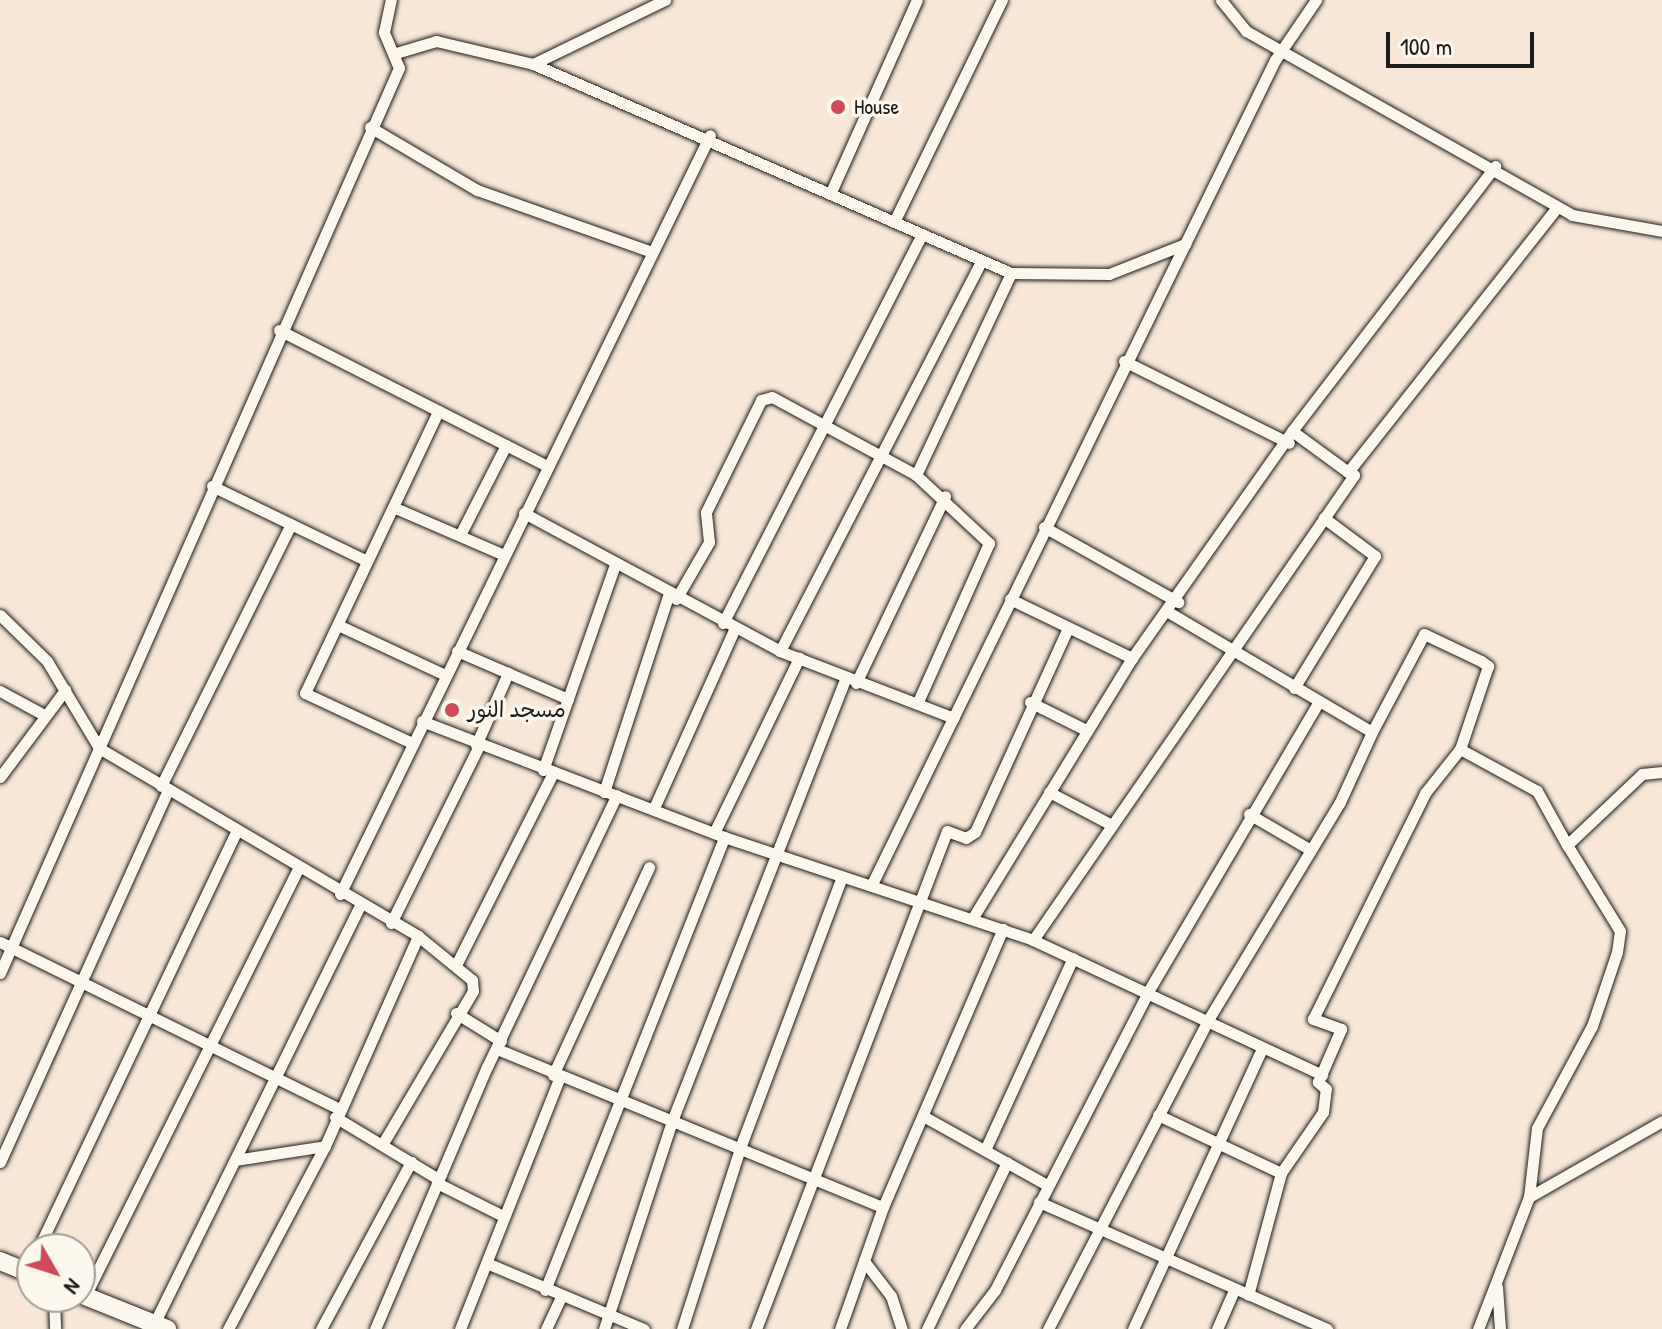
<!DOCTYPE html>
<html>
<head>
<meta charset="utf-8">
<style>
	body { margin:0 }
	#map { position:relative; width:1662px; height:1329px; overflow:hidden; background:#f8e7d6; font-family:"Patrick Hand","Playpen Sans Arabic",sans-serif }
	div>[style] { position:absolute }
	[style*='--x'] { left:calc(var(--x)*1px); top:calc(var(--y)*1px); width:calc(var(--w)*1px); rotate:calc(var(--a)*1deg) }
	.roads { filter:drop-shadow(0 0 2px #1c1c1c) drop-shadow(0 0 2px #1c1c1c) }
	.minor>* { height:11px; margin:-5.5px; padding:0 5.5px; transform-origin:5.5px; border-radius:5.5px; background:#fbf7ec }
	.trunk>* { height:18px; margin:-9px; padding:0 9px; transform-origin:9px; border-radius:9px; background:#fbf7ec }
	.dots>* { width:22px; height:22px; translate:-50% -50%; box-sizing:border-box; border:4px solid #fbf7ec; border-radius:50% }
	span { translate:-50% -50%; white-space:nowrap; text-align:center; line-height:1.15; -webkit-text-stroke:7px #fbf7ec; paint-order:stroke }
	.poi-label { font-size:22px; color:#1c1c1c }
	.left { translate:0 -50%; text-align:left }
	.north { position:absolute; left:16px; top:1233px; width:80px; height:80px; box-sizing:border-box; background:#fbf7ec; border:2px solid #a29f99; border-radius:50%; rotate:129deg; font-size:22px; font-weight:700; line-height:32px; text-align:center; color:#1c1c1c }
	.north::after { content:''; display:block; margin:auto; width:28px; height:36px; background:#d1495b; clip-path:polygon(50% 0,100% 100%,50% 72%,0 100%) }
	.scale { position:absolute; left:1386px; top:32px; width:148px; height:36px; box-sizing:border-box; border:4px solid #1c1c1c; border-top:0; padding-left:10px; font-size:24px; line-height:28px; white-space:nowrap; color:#1c1c1c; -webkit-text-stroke:6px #fbf7ec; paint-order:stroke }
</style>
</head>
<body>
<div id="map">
	<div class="roads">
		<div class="minor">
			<i style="--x:1221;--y:0;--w:40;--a:51"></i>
			<i style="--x:1246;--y:31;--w:374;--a:29.4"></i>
			<i style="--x:1572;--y:215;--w:91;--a:10.1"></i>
			<i style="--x:396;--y:53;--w:42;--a:-16.7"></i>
			<i style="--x:436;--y:41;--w:100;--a:13.3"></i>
			<i style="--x:533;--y:64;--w:522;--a:23.62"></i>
			<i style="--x:1011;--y:273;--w:98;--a:0.6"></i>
			<i style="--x:1109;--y:274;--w:82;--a:-21.5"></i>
			<i style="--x:533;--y:64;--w:147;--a:-25.9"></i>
			<i style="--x:370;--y:127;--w:124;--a:30.5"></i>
			<i style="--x:477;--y:190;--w:182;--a:19.5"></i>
			<i style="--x:831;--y:192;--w:210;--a:-65.9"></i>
			<i style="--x:894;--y:222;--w:247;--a:-64.1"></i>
			<i style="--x:279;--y:330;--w:296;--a:26.9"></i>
			<i style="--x:1124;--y:361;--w:184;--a:26.4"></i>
			<i style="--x:1292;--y:431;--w:69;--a:36.2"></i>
			<i style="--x:916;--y:475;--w:223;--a:-64.8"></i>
			<i style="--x:212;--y:486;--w:172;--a:25.8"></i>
			<i style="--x:393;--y:507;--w:121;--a:23.4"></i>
			<i style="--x:524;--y:513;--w:291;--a:28.3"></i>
			<i style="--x:780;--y:651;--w:186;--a:21.1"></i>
			<i style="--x:1044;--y:527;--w:154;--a:29.2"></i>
			<i style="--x:460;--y:535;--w:101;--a:-62.9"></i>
			<i style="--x:676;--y:599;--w:66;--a:-59.9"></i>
			<i style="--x:709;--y:542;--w:30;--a:-96"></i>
			<i style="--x:706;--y:512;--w:125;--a:-63.8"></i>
			<i style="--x:761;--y:400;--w:11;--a:-15"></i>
			<i style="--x:772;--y:397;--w:164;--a:28.4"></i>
			<i style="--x:916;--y:475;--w:100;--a:43"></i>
			<i style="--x:989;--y:543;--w:174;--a:114.1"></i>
			<i style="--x:1010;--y:599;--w:136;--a:25.8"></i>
			<i style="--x:0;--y:615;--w:66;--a:44.4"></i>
			<i style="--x:47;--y:661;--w:101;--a:59.1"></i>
			<i style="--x:99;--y:748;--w:370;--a:30.5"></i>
			<i style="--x:418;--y:936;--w:70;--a:39.2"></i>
			<i style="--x:472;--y:980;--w:11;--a:85"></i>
			<i style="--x:473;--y:991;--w:177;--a:120.6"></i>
			<i style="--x:723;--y:623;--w:435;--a:-62.9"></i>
			<i style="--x:338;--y:625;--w:118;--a:25"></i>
			<i style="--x:457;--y:651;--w:121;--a:23.4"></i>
			<i style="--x:780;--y:651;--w:437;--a:-62.7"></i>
			<i style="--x:856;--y:683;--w:207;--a:-64.5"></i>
			<i style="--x:1294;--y:688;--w:155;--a:-58.5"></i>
			<i style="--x:1375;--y:556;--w:64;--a:-143.3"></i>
			<i style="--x:0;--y:691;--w:50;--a:28.6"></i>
			<i style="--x:1030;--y:702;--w:63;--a:26.6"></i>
			<i style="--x:422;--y:721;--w:324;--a:21"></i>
			<i style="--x:724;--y:837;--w:326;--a:18.4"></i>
			<i style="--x:1033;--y:940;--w:319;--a:25"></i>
			<i style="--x:1372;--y:732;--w:111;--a:-62"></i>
			<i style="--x:1424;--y:634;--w:63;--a:25.3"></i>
			<i style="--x:1481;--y:661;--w:9;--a:36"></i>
			<i style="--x:1488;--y:666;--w:88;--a:108.6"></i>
			<i style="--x:1460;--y:749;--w:88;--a:28.6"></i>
			<i style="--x:1537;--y:791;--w:62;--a:60.9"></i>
			<i style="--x:412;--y:743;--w:118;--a:-155"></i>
			<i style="--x:305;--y:693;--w:312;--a:-64.7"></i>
			<i style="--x:476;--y:745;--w:79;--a:-66"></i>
			<i style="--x:543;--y:770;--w:215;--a:-70.7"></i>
			<i style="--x:0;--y:777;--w:109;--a:-53.2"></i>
			<i style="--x:161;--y:786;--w:292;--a:-63.6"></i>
			<i style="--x:604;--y:792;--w:206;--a:-71.9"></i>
			<i style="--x:1049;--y:792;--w:69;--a:27.7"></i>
			<i style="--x:654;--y:808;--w:197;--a:-65.8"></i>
			<i style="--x:1249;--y:814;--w:69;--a:30.3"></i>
			<i style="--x:714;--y:833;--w:195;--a:-64.1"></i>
			<i style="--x:872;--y:884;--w:917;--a:-63.94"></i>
			<i style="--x:1275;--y:60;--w:73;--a:-55.7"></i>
			<i style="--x:340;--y:894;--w:844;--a:-64.01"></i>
			<i style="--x:972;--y:919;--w:306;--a:-58.5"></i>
			<i style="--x:1132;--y:658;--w:278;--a:-54.8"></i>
			<i style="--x:1292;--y:431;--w:334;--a:-52.5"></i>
			<i style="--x:391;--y:923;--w:198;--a:-63.6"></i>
			<i style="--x:1033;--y:940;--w:565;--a:-55.38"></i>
			<i style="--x:1354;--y:475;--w:7;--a:-153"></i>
			<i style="--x:1348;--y:472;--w:337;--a:-51.7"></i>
			<i style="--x:0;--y:942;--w:376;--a:26.2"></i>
			<i style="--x:456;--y:965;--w:215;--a:-63.2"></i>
			<i style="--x:0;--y:973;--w:989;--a:-66.21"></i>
			<i style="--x:399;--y:68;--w:39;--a:-113"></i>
			<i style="--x:384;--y:32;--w:33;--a:-78"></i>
			<i style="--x:456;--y:1013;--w:53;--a:31.9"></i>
			<i style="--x:497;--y:1049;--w:417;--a:22.3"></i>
			<i style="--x:553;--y:1075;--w:229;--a:-65.2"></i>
			<i style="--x:1158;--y:1115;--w:136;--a:25.2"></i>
			<i style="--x:1281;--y:1173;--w:126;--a:105.1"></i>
			<i style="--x:923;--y:1116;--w:142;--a:29.1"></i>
			<i style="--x:335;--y:1117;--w:120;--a:31"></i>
			<i style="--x:985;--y:1150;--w:211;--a:-65.4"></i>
			<i style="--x:235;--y:1160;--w:91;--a:-8.8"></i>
			<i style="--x:0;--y:1162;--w:408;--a:-65.7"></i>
			<i style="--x:1281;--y:1173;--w:74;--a:-55.5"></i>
			<i style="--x:1323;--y:1112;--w:23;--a:-83"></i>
			<i style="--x:1326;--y:1089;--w:11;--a:-139"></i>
			<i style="--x:1318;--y:1082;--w:58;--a:-66.5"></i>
			<i style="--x:1341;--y:1029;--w:30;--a:-160"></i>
			<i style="--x:1313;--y:1019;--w:252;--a:-63.6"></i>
			<i style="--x:1425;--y:793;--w:56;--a:-51.5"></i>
			<i style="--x:437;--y:1183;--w:72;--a:26.6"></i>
			<i style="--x:1529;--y:1197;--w:153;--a:-29.7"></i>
			<i style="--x:1039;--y:1202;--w:315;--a:23.8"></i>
			<i style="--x:38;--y:1249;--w:464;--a:-64.6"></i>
			<i style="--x:864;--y:1261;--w:44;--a:52.4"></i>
			<i style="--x:891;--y:1296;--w:35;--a:72"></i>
			<i style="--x:489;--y:1264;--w:168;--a:22.8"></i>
			<i style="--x:1497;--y:1287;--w:42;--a:85.9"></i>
			<i style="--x:545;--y:1290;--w:487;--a:-68.4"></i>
			<i style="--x:85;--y:1296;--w:478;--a:-63.5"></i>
			<i style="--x:54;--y:1297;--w:32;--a:88"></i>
			<i style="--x:154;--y:1324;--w:466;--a:-63.8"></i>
			<i style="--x:228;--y:1329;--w:207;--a:-62.1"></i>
			<i style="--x:325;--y:1146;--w:230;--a:-66.1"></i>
			<i style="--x:321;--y:1329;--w:190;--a:-61.7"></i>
			<i style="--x:375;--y:1329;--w:285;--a:-66.9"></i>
			<i style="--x:487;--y:1067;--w:301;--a:-64.5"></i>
			<i style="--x:460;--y:1329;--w:271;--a:-68.4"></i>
			<i style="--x:546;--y:1329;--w:35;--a:-65"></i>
			<i style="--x:604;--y:1329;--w:219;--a:-71.9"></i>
			<i style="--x:672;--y:1121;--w:475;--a:-68.6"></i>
			<i style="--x:682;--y:1329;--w:190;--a:-72.2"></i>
			<i style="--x:740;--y:1148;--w:290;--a:-69.4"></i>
			<i style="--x:756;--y:1329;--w:533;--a:-69.02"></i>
			<i style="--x:947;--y:831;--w:20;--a:20"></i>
			<i style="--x:966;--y:838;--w:11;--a:-34"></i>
			<i style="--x:975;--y:832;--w:224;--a:-65.5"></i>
			<i style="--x:840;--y:1329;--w:129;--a:-70.6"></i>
			<i style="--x:883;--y:1207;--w:303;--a:-66.7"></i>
			<i style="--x:927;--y:1329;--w:185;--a:-64.4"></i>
			<i style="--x:965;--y:1329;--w:49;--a:-52.4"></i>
			<i style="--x:995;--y:1290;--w:337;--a:-62.8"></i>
			<i style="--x:1149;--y:990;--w:333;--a:-59.5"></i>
			<i style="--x:1048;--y:1329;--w:348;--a:-62.6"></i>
			<i style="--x:1208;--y:1020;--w:255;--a:-58.8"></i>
			<i style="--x:1340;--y:802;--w:77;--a:-65.4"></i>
			<i style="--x:1372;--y:732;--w:234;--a:-149.5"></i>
			<i style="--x:1133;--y:1329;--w:308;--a:-65.3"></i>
			<i style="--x:1217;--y:1329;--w:43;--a:-66.4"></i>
			<i style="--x:1478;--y:1329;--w:142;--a:-68.9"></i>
			<i style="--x:1529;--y:1197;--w:69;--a:-83.4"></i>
			<i style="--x:1537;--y:1128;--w:116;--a:-61.7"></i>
			<i style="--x:1592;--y:1026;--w:78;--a:-71.3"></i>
			<i style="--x:1617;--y:952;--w:21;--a:-82"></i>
			<i style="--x:1620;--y:931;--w:101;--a:-121.6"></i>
			<i style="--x:1567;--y:845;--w:103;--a:-43.4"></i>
			<i style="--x:1642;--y:774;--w:20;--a:-6"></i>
		</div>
		<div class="trunk">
			<i style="--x:0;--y:1261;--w:35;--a:22"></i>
			<i style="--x:80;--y:1294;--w:94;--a:21.9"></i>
		</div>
	</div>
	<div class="dots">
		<i style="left:838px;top:107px;background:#d1495b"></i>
		<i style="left:452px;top:710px;background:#d1495b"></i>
	</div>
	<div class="poi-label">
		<span class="left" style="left:854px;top:107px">House</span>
		<span class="left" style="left:468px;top:710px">مسجد النور</span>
	</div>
	<div class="north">N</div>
	<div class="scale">100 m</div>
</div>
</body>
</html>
